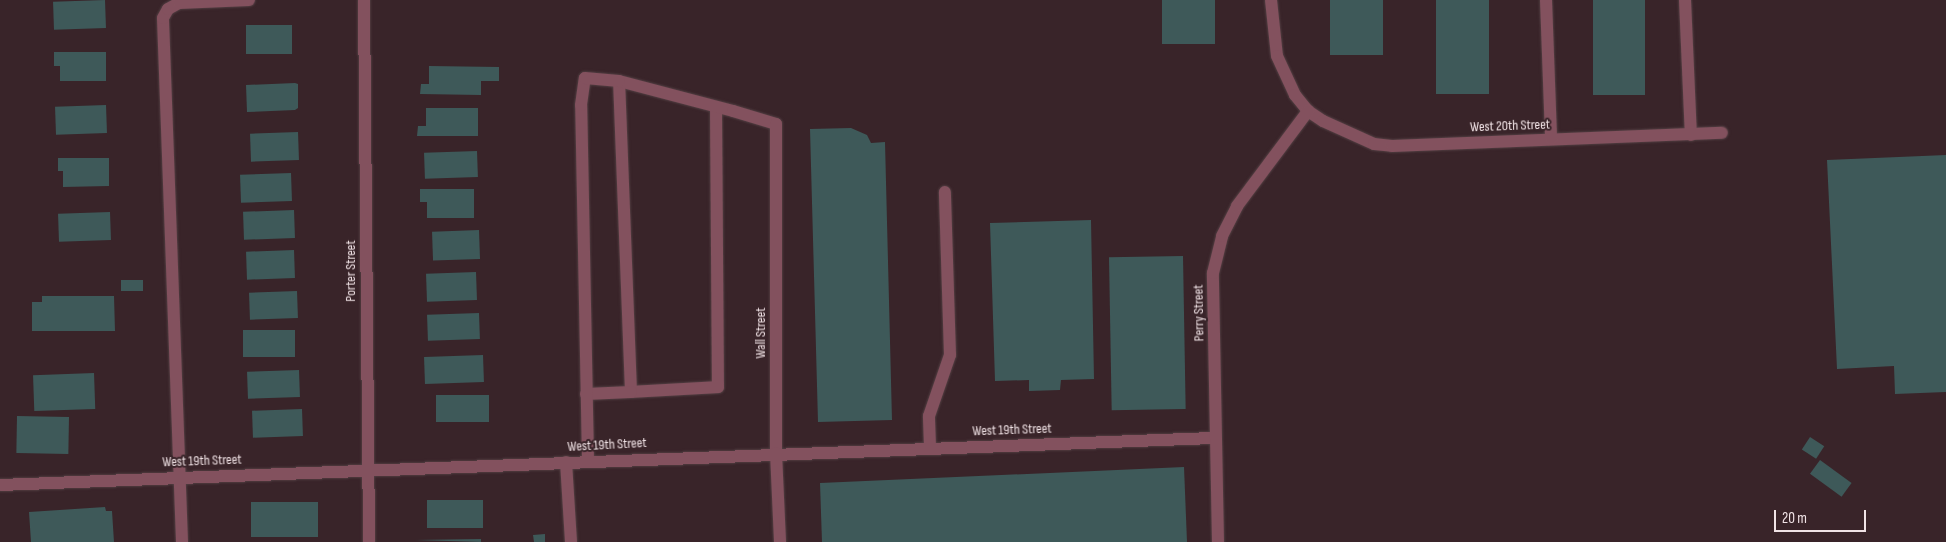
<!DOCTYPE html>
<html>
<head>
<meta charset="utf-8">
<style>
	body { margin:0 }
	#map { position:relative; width:1946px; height:542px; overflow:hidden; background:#392429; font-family:"Sofia Sans Condensed",sans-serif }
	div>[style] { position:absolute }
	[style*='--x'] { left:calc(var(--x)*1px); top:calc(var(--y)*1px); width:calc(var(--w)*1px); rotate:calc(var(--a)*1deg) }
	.building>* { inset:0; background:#3e5959; transform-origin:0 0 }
	.roads { filter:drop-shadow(0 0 1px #533f43) drop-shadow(0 0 1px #533f43) }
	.lane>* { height:12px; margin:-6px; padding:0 6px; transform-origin:6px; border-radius:6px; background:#83515e }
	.street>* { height:12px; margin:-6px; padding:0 6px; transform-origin:6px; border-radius:6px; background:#83515e }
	span { translate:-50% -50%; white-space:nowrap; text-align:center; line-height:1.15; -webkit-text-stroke:4px #392429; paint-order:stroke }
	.street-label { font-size:14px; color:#f1e3e6 }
	.scale { position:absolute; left:1774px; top:510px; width:92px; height:22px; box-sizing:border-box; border:2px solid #f1e3e6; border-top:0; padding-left:6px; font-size:15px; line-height:18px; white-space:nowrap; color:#f1e3e6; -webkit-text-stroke:4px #392429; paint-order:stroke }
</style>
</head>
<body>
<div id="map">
	<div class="building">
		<i style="left:105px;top:0;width:28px;height:52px;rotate:88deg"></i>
		<i style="left:1162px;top:0;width:53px;height:44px"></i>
		<i style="left:1330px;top:0;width:53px;height:55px"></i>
		<i style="left:1436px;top:0;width:53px;height:94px"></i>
		<i style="left:1593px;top:0;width:52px;height:95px"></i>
		<i style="left:246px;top:25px;width:46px;height:29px"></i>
		<i style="clip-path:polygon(54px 52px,106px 52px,106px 81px,60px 81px,60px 66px,54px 66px)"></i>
		<i style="clip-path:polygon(429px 66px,499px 67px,499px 81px,481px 81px,481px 95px,420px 94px,421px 84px,429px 84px)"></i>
		<i style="clip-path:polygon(295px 83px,298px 84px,298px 108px,295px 110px,247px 112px,246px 85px)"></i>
		<i style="left:106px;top:105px;width:28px;height:51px;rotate:88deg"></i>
		<i style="clip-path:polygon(426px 108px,478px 108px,478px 136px,417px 136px,418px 126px,426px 126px)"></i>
		<i style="clip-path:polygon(851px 128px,867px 135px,871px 143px,885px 142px,892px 420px,818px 422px,810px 129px)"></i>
		<i style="left:298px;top:132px;width:28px;height:48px;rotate:88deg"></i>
		<i style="left:477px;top:151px;width:26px;height:53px;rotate:88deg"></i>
		<i style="clip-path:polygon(1946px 155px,1946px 392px,1895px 394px,1894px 366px,1837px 369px,1827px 160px)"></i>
		<i style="clip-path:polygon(58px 158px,109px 158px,109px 186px,63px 187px,63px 171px,58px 171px)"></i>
		<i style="left:291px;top:173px;width:28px;height:51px;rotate:88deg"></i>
		<i style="clip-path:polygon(420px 189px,474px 189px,474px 218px,427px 218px,427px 202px,420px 202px)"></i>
		<i style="left:294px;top:210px;width:28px;height:51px;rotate:88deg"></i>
		<i style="left:110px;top:212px;width:28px;height:52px;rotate:88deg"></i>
		<i style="clip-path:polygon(1091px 220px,1094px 379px,1061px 380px,1060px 390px,1029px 391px,1029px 380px,995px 381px,990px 223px)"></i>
		<i style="left:479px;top:230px;width:29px;height:47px;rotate:88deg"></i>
		<i style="left:294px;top:250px;width:28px;height:48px;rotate:88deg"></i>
		<i style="left:1183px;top:256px;width:153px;height:74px;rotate:89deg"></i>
		<i style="left:476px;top:272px;width:28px;height:50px;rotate:88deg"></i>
		<i style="left:121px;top:280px;width:22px;height:11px"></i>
		<i style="left:297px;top:291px;width:27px;height:48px;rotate:88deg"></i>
		<i style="clip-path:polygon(42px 296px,114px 296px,115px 331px,32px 331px,32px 302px,42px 302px)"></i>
		<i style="left:479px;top:313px;width:26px;height:52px;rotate:88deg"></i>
		<i style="left:295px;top:330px;width:27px;height:52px;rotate:90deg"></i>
		<i style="left:483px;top:355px;width:27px;height:59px;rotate:88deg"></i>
		<i style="left:299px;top:370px;width:27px;height:52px;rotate:88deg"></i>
		<i style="left:94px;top:373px;width:36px;height:61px;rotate:88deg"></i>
		<i style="left:489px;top:395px;width:27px;height:53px;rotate:90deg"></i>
		<i style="left:302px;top:409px;width:27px;height:50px;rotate:88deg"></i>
		<i style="left:17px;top:416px;width:52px;height:37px;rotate:1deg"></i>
		<i style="left:1810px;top:437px;width:17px;height:15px;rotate:33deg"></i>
		<i style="left:1820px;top:460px;width:39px;height:17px;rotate:36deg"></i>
		<i style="clip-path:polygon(1184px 467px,1187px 542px,822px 542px,820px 483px)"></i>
		<i style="left:483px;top:500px;width:28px;height:56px;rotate:90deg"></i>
		<i style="left:318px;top:502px;width:35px;height:67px;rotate:90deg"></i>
		<i style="clip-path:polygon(105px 507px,106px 511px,112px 511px,114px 542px,31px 542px,29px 512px)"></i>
		<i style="clip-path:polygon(545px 534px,545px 542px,534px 542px,533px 535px)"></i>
		<i style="clip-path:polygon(481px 539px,481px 542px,415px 540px)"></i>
	</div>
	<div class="roads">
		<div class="lane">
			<i style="--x:1685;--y:0;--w:135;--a:87.5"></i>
			<i style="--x:716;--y:107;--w:280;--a:89.6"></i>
			<i style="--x:718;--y:387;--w:87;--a:176.7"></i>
			<i style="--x:631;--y:392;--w:311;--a:-92.2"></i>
			<i style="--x:619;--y:81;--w:118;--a:14.7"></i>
			<i style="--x:733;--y:111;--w:45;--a:16.8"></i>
			<i style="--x:586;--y:394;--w:45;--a:-2.5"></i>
			<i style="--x:930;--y:447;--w:31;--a:-92"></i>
			<i style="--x:929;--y:416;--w:65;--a:-71"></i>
			<i style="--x:950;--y:355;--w:163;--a:-91.8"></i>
			<i style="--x:588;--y:460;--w:355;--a:-91.1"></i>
			<i style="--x:581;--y:105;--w:27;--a:-82"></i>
			<i style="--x:585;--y:78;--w:34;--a:5"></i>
			<i style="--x:566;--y:462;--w:80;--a:86.4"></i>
			<i style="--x:182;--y:542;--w:524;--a:-92.08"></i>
			<i style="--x:163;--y:18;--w:10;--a:-61"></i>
			<i style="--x:168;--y:9;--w:13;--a:-29"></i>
			<i style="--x:179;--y:3;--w:70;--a:-2.5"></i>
		</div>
		<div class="street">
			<i style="--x:364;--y:0;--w:542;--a:89.47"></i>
			<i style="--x:1271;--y:0;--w:56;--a:83.9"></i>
			<i style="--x:1277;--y:56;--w:43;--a:65.2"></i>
			<i style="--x:1295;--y:95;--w:21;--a:51"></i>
			<i style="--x:1308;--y:111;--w:18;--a:34"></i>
			<i style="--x:1323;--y:121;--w:56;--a:24.3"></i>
			<i style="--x:1374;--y:144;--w:18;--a:6"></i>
			<i style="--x:1392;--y:146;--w:330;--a:-2.3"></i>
			<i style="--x:1546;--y:0;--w:139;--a:87.9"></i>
			<i style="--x:776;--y:124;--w:329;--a:90"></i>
			<i style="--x:776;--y:453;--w:89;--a:87.4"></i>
			<i style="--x:0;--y:485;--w:1216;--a:-2.22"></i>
			<i style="--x:1218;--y:542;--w:269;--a:-91.1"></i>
			<i style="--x:1213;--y:273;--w:38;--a:-76"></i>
			<i style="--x:1222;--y:236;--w:34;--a:-63"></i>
			<i style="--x:1237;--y:206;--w:119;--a:-53.2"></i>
		</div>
	</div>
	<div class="street-label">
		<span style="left:1510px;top:126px;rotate:-2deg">West 20th Street</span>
		<span style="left:351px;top:271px;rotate:-90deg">Porter Street</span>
		<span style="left:1199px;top:313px;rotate:-91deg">Perry Street</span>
		<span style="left:761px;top:333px;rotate:-90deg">Wall Street</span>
		<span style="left:1012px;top:430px;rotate:-2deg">West 19th Street</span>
		<span style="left:607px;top:445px;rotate:-3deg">West 19th Street</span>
		<span style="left:202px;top:461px;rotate:-2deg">West 19th Street</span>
	</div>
	<div class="scale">20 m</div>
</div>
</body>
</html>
